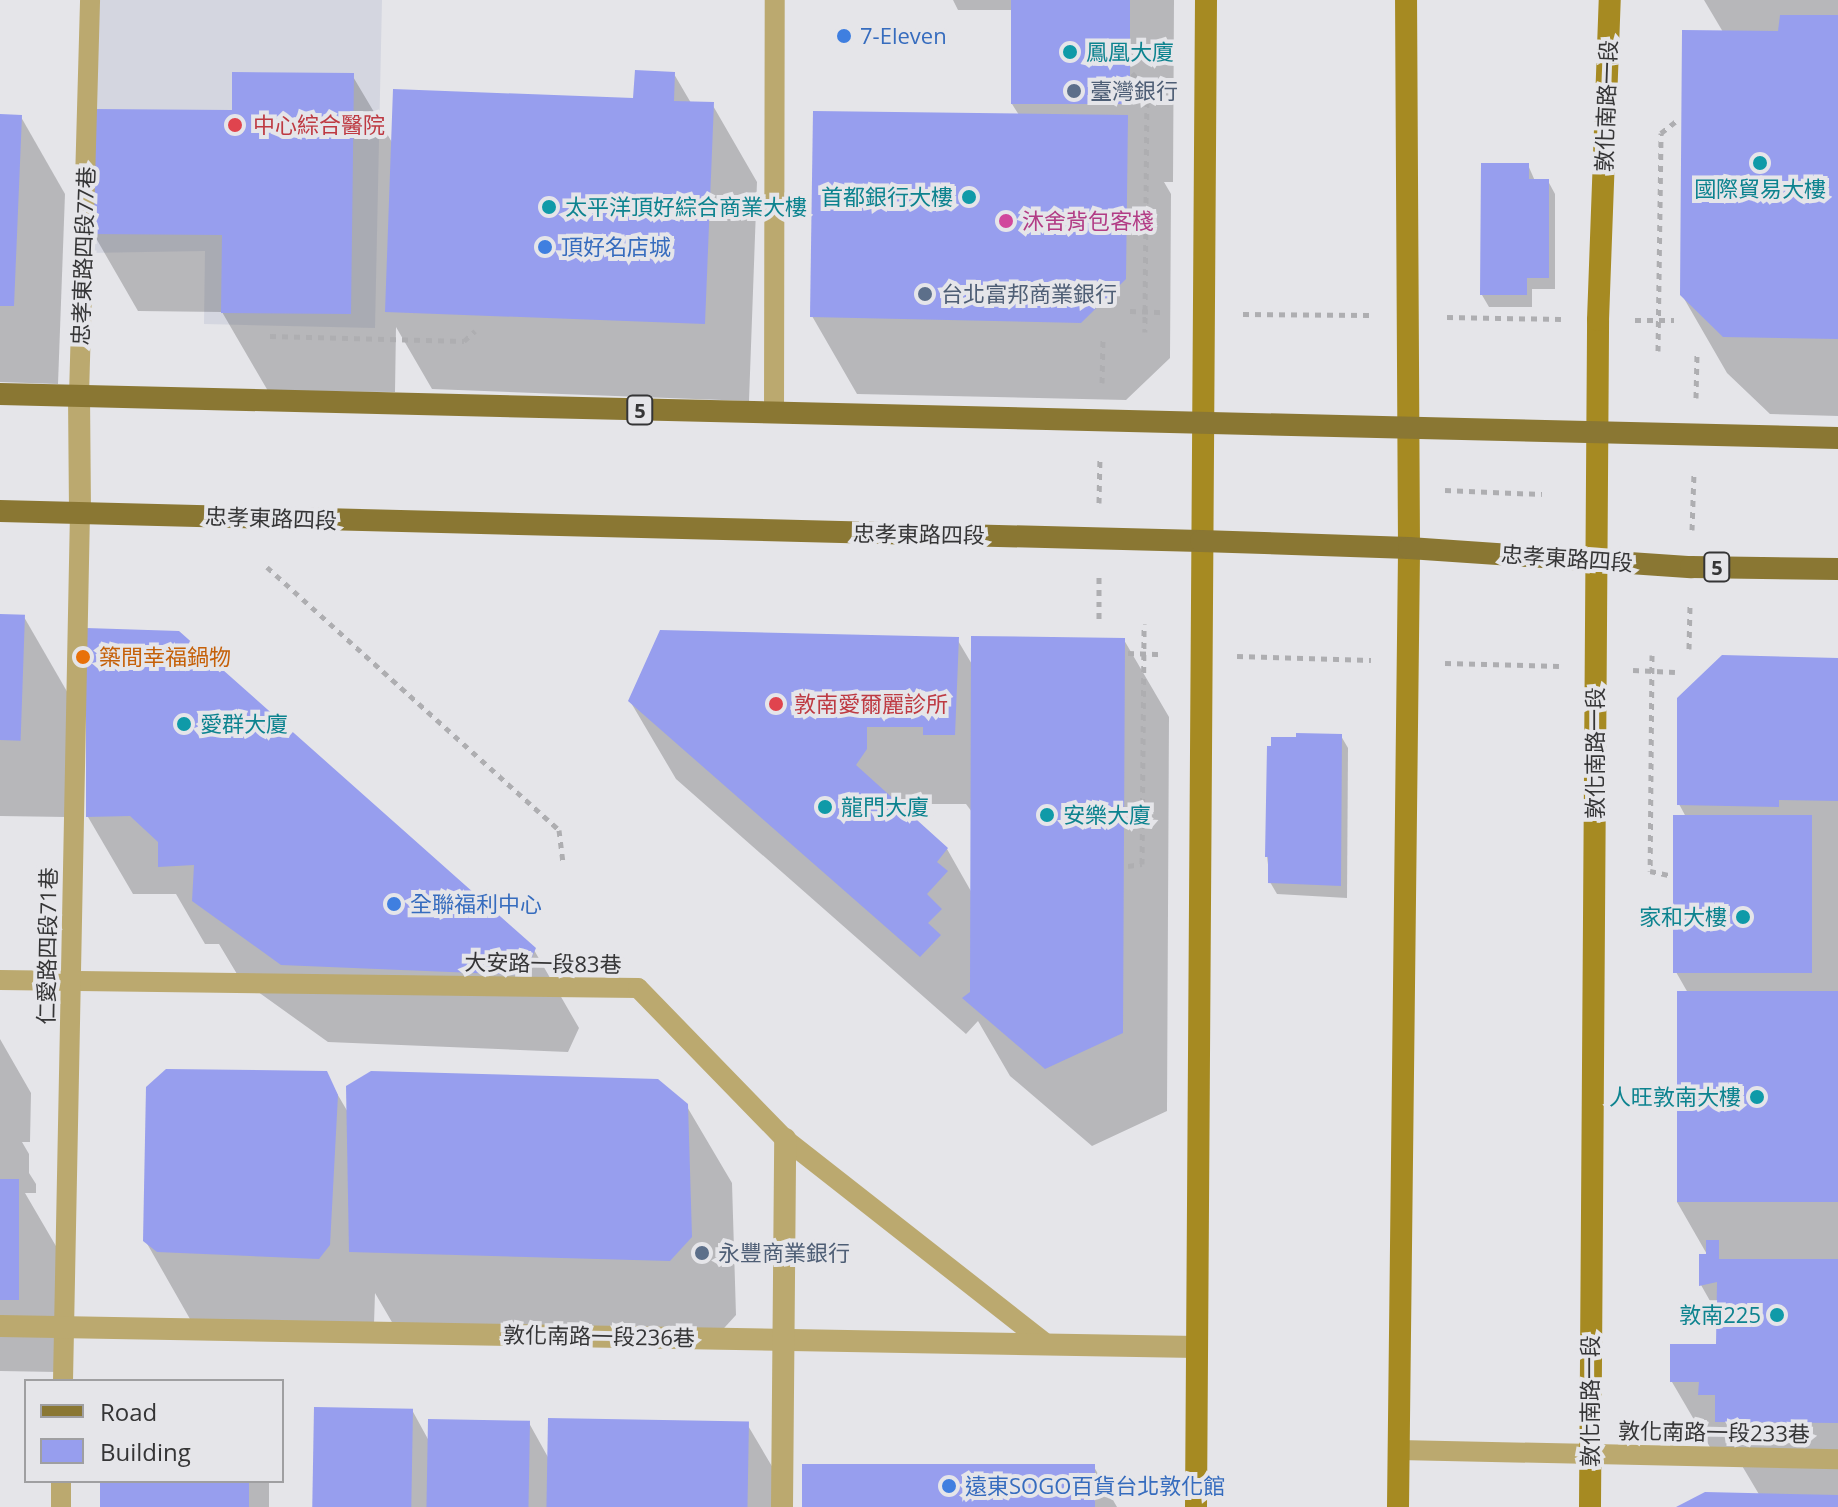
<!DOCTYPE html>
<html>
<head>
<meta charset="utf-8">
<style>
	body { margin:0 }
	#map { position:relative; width:1838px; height:1507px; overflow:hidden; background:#e5e5e9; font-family:"Open Sans","Noto Sans TC",sans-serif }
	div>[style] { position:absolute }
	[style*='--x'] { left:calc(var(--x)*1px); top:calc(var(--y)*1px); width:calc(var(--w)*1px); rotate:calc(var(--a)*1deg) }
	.built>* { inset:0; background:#d4d6e0 }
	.shadow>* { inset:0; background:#0003; transform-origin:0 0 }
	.building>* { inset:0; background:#979eee; transform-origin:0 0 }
	.path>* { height:5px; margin-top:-2.5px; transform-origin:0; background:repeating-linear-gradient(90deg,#aeaeb1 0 6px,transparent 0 12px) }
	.service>* { height:20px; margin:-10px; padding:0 10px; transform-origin:10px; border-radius:10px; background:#bba96f }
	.minor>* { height:22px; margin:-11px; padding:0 11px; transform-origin:11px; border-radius:11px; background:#bba96f }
	.secondary>* { height:22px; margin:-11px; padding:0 11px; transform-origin:11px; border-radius:11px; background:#a68a22 }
	.primary>* { height:22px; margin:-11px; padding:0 11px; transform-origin:11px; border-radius:11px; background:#8a7733 }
	.dots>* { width:22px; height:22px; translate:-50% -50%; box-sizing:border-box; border:4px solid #e5e5e9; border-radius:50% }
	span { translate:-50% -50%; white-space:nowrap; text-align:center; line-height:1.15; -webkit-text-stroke:8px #e5e5e9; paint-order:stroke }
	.shield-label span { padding:2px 6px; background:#e5e5e9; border:2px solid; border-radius:6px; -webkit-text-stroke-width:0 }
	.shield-label { font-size:20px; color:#353536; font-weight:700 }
	.shop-label { font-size:22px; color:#366cbe }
	.left { translate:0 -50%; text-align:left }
	.culture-label { font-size:22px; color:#0d838f }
	.right { translate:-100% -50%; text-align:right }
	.service-label { font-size:22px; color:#4e5e75 }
	.street-label { font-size:22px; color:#353536 }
	.health-label { font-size:22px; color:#be3a42 }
	.hotel-label { font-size:22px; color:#b23c85 }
	.food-label { font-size:22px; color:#c56008 }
	.legend { position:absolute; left:24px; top:1379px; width:260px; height:104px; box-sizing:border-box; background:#e5e5e9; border:2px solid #9f9fa1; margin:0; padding:10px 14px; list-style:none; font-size:24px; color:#353536 }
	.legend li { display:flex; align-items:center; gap:16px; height:40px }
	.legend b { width:40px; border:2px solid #9f9fa1 }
</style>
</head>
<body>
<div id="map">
	<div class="built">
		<i style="clip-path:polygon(93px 0,382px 0,375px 328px,204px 324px,205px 251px,86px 253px)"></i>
	</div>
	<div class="shadow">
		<i style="clip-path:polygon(953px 0,1174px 0,1173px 182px,1164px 182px,1171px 194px,1170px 358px,1126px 400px,857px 394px,812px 316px,1019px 115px,1012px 104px,1013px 10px,958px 10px)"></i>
		<i style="clip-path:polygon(1704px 0,1838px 0,1838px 416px,1770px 414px,1727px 373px,1682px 295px,1723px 32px)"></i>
		<i style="clip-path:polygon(674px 74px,691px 103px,712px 104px,757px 182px,749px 401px,432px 389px,396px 327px,395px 392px,268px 391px,222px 312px,138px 311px,93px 233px,234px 112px,352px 75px,393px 144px,635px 100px)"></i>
		<i style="clip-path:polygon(0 116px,21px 117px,65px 194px,58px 384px,0 382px)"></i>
		<i style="clip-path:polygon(1528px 165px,1535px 181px,1548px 181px,1555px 194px,1555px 289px,1532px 289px,1532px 307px,1489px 307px,1482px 295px)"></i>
		<i style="clip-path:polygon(0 616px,24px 617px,69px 695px,66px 817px,0 816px)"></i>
		<i style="clip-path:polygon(88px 630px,534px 950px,579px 1028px,568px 1052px,328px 1042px,240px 979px,219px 944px,205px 944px,176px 894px,133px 894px,88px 817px)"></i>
		<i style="clip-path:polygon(evenodd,957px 639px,973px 666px,1124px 640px,1169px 717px,1167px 1111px,1092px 1146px,1010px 1076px,978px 1021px,966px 1034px,676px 779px,630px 701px,957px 639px,911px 804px,966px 804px,972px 812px,972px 893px,947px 849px,911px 817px,911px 804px)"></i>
		<i style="clip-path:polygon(1838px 660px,1838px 1507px,1680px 1507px,1705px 1494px,1760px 1496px,1738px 1459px,1717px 1459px,1672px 1382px,1718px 1346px,1718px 1315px,1701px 1285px,1708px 1256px,1677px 1202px,1688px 993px,1676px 972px,1686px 817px,1679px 804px)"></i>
		<i style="clip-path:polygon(1341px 736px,1348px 748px,1347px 898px,1277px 894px,1270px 882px,1267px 856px)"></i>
		<i style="clip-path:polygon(0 1039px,31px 1093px,30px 1142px,22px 1142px,29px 1154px,29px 1173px,36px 1184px,36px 1193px,25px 1193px,60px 1253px,58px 1372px,0 1371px)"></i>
		<i style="clip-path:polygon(325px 1073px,349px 1114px,686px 1105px,732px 1183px,736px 1315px,715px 1338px,396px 1329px,375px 1293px,374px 1324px,190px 1319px,145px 1240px)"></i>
		<i style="clip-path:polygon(412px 1410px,429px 1441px,529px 1423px,549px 1459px,747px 1424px,783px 1485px,782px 1507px,314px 1507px)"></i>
		<i style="clip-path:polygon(1094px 1467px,1117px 1507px,804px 1507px)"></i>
		<i style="left:102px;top:1481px;width:167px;height:26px"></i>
	</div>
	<div class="building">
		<i style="left:1011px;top:0;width:119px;height:104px"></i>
		<i style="clip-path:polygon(1780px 15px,1838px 15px,1838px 339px,1723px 337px,1680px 295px,1682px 30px,1778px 31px)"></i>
		<i style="clip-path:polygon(635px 70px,675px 72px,674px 101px,714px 102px,705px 324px,385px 312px,393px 89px,633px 98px)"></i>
		<i style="clip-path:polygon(232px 72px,354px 73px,351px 314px,221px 313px,222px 235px,91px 234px,92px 109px,232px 110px)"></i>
		<i style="clip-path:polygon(813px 111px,1128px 115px,1126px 279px,1081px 323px,810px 317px)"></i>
		<i style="clip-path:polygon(0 114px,22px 115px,14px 306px,0 306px)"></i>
		<i style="clip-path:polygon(1481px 163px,1529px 163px,1529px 179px,1549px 179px,1549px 278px,1527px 278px,1527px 295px,1480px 295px)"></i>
		<i style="left:0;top:614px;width:25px;height:126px;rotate:2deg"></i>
		<i style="clip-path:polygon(86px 628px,179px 631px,536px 948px,524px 975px,281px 965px,192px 901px,194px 865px,158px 867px,158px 842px,130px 816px,86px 817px)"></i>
		<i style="clip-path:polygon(660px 630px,959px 637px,955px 735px,923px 735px,923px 727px,867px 727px,867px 749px,856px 765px,948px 848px,937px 862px,948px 871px,927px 894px,942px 909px,928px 923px,941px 935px,920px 957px,628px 701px)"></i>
		<i style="clip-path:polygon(971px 636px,1125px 638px,1123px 1033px,1045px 1069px,962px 998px,970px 992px)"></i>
		<i style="clip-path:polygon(1722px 655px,1838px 658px,1838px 801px,1779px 800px,1779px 807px,1677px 805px,1677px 698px)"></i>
		<i style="clip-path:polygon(1296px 733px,1342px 734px,1341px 886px,1268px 883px,1268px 857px,1265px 857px,1267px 746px,1271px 746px,1271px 737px,1296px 737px)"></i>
		<i style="left:1673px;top:815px;width:139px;height:158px"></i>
		<i style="left:1677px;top:991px;width:161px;height:211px"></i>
		<i style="clip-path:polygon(166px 1069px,327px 1071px,338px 1095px,330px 1245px,319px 1259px,157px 1252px,143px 1241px,146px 1087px)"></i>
		<i style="clip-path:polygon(371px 1071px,658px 1079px,688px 1104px,692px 1237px,670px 1261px,349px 1252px,346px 1086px)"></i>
		<i style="left:0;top:1179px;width:19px;height:121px"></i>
		<i style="clip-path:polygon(1706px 1240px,1719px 1240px,1719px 1259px,1838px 1259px,1838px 1423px,1715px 1422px,1715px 1395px,1698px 1395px,1699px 1382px,1670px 1382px,1670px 1344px,1716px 1344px,1717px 1282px,1699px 1286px,1699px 1254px,1706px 1254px)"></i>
		<i style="left:314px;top:1407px;width:99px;height:100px;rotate:1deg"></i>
		<i style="left:548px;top:1418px;width:201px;height:89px;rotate:1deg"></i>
		<i style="left:428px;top:1419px;width:102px;height:88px;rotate:1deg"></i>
		<i style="left:802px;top:1464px;width:293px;height:43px"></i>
		<i style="left:100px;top:1481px;width:149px;height:26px"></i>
		<i style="clip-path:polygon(1705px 1492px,1838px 1495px,1838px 1507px,1676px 1507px)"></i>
	</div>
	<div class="path">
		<i style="--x:1132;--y:73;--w:22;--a:47"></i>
		<i style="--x:1147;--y:89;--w:243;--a:90.5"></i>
		<i style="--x:1130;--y:311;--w:35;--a:2"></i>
		<i style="--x:1243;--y:314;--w:126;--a:0.5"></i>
		<i style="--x:1447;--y:317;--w:114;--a:1"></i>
		<i style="--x:1635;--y:320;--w:39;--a:0"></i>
		<i style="--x:270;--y:336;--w:194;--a:1.5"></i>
		<i style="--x:464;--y:341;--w:15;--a:-42"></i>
		<i style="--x:1658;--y:351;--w:218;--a:-89.2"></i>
		<i style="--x:1661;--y:133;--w:23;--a:-38"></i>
		<i style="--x:1102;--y:383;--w:44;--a:-88.7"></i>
		<i style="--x:1696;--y:398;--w:43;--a:-88.7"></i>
		<i style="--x:1445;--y:490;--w:97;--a:2.4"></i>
		<i style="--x:1099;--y:503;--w:46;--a:-88.8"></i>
		<i style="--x:1692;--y:530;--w:58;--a:-88"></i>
		<i style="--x:267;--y:567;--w:393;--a:42"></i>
		<i style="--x:559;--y:830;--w:34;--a:83"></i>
		<i style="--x:1099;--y:577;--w:47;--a:90"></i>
		<i style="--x:1689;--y:649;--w:45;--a:-88.7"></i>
		<i style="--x:1128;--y:653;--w:35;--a:2"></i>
		<i style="--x:1652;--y:655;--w:216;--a:90.5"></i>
		<i style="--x:1650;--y:871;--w:19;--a:12"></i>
		<i style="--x:1237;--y:656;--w:134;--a:1.7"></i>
		<i style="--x:1445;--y:663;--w:114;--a:1.5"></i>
		<i style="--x:1633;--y:670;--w:42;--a:2.7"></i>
		<i style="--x:1128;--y:866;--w:14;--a:-8"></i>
		<i style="--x:1142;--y:864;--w:240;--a:-89.5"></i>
	</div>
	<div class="service">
		<i style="--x:79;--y:396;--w:396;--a:-88.4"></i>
		<i style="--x:774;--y:413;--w:413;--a:-89.9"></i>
		<i style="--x:0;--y:980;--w:638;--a:0.72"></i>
		<i style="--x:638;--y:988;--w:211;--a:45.8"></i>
		<i style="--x:785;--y:1139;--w:332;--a:38.1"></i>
		<i style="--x:63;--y:1381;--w:869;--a:-88.88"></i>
		<i style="--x:1399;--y:1450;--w:439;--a:1.2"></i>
		<i style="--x:61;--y:1507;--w:26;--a:-90"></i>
	</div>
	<div class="minor">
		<i style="--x:79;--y:396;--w:116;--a:89.5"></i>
		<i style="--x:0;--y:1326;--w:1197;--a:1.01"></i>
		<i style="--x:782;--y:1507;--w:368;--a:-89.5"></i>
	</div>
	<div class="secondary">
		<i style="--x:1196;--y:1507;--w:1507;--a:-89.62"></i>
		<i style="--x:1398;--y:1507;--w:959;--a:-89.34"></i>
		<i style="--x:1409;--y:548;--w:548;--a:-90.31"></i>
		<i style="--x:1590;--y:1507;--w:1187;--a:-89.61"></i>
		<i style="--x:1598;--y:320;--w:320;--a:-87.9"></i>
	</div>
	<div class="primary">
		<i style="--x:0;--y:394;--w:1839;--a:1.37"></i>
		<i style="--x:0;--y:511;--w:1201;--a:1.43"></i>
		<i style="--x:1201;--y:541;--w:208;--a:1.9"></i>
		<i style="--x:1409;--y:548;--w:283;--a:3.9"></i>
		<i style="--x:1691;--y:567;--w:147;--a:0.8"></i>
	</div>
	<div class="dots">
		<i style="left:844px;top:36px;background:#3f7fe0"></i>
		<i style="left:1070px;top:52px;background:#0f9aa8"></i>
		<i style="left:1074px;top:91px;background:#5c6f8a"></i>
		<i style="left:235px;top:125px;background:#e0444e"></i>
		<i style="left:1760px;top:163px;background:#0f9aa8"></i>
		<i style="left:969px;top:197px;background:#0f9aa8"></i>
		<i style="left:549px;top:207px;background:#0f9aa8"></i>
		<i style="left:1006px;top:221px;background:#d1479c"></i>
		<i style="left:545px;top:247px;background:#3f7fe0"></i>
		<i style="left:925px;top:294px;background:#5c6f8a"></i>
		<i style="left:83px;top:657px;background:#e8710a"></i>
		<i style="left:776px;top:704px;background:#e0444e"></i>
		<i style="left:184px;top:724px;background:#0f9aa8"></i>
		<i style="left:825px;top:807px;background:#0f9aa8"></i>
		<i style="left:1047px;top:815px;background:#0f9aa8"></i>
		<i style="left:394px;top:904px;background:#3f7fe0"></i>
		<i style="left:1743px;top:917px;background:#0f9aa8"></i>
		<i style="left:1757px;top:1097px;background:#0f9aa8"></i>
		<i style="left:702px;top:1253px;background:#5c6f8a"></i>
		<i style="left:1777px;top:1315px;background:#0f9aa8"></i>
		<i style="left:949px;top:1486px;background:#3f7fe0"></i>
	</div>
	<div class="shield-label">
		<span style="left:640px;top:410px">5</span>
		<span style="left:1717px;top:567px">5</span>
	</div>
	<div class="shop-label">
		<span class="left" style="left:860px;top:36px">7-Eleven</span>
		<span class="left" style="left:561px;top:247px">頂好名店城</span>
		<span class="left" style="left:410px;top:904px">全聯福利中心</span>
		<span class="left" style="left:965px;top:1486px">遠東SOGO百貨台北敦化館</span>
	</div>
	<div class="culture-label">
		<span class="left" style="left:1086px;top:52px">鳳凰大廈</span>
		<span style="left:1760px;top:189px">國際貿易大樓</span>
		<span class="right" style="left:953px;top:197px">首都銀行大樓</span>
		<span class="left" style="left:565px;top:207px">太平洋頂好綜合商業大樓</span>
		<span class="left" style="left:200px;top:724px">愛群大廈</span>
		<span class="left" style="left:841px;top:807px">龍門大廈</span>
		<span class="left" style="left:1063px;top:815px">安樂大廈</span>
		<span class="right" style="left:1727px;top:917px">家和大樓</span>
		<span class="right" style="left:1741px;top:1097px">人旺敦南大樓</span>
		<span class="right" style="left:1761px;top:1315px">敦南225</span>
	</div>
	<div class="service-label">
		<span class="left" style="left:1090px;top:91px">臺灣銀行</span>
		<span class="left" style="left:941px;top:294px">台北富邦商業銀行</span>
		<span class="left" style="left:718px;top:1253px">永豐商業銀行</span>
	</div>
	<div class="street-label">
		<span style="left:1606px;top:106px;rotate:-88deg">敦化南路一段</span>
		<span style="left:83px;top:256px;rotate:-88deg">忠孝東路四段77巷</span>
		<span style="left:271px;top:518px;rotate:2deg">忠孝東路四段</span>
		<span style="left:919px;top:534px;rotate:1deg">忠孝東路四段</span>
		<span style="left:1567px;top:558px;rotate:4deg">忠孝東路四段</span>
		<span style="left:1595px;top:753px;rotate:-90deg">敦化南路一段</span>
		<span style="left:47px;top:946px;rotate:-89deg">仁愛路四段71巷</span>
		<span style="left:543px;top:963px;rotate:1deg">大安路一段83巷</span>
		<span style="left:599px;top:1336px;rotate:1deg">敦化南路一段236巷</span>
		<span style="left:1590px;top:1401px;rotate:-90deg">敦化南路一段</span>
		<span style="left:1714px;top:1432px;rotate:1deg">敦化南路一段233巷</span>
	</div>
	<div class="health-label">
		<span class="left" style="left:253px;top:125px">中心綜合醫院</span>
		<span class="left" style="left:794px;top:704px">敦南愛爾麗診所</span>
	</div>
	<div class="hotel-label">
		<span class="left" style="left:1022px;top:221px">沐舍背包客棧</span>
	</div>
	<div class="food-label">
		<span class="left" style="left:99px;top:657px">築間幸福鍋物</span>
	</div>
	<ul class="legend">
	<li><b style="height:10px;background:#8a7733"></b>Road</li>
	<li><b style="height:22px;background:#979eee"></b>Building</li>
	</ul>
</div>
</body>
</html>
